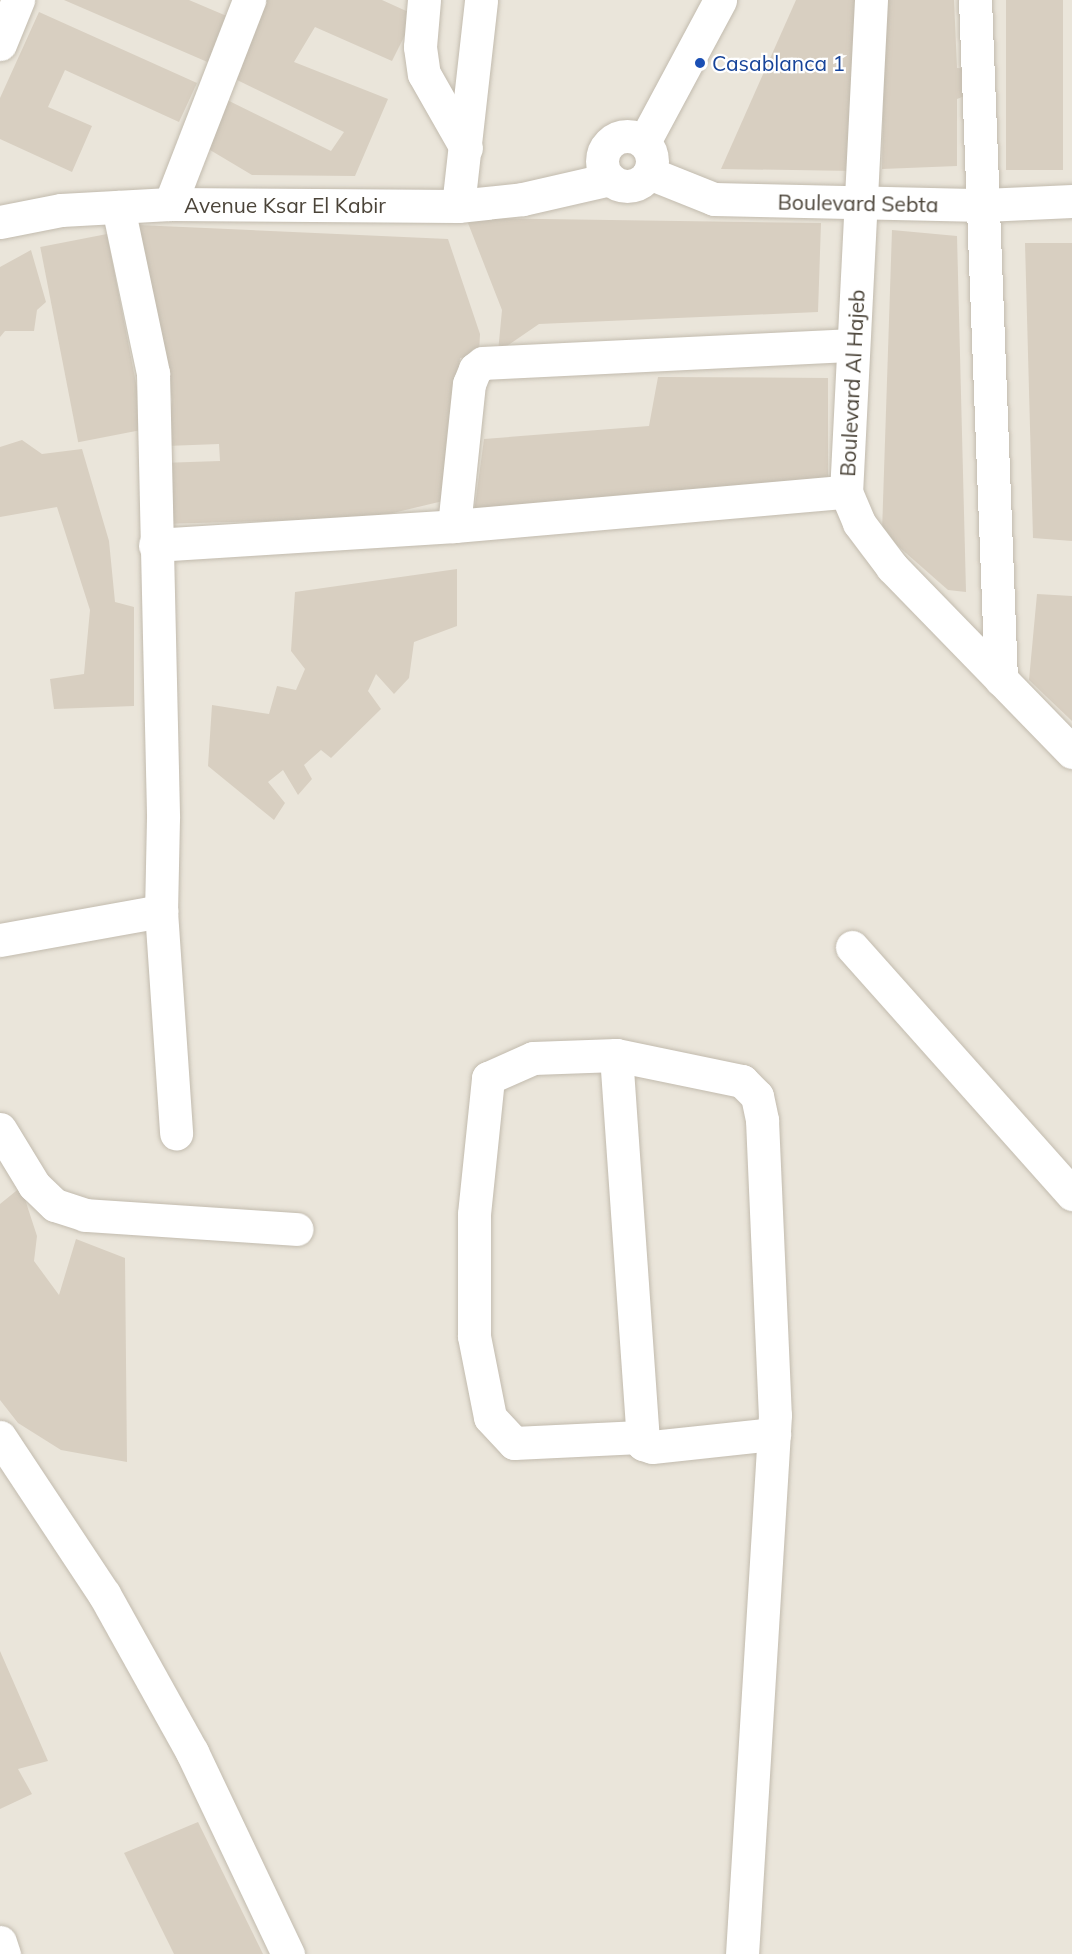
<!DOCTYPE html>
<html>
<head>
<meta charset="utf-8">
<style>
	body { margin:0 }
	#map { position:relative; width:1072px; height:1954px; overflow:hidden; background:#f6f3ec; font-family:Mulish,sans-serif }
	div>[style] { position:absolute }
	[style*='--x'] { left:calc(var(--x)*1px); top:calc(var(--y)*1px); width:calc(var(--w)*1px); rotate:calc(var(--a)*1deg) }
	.residential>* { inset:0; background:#eae5da; transform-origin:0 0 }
	.building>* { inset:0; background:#d8cfc1; transform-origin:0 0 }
	.roads { filter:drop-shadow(0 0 2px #c2bbae) drop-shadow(0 0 2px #c2bbae) }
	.minor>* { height:33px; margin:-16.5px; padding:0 16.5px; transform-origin:16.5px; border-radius:16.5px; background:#fff }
	.minor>.ring { margin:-16.5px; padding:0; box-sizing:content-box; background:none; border:33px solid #fff; border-radius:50% }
	.dots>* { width:16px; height:16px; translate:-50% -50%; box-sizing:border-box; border:3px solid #fff; border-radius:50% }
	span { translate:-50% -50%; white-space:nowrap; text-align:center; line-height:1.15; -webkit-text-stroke:4.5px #fff; paint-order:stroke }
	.transit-label { font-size:21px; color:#164399 }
	.left { translate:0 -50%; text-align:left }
	.street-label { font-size:21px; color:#4b4439 }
</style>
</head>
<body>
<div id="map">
	<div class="residential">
		<i style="left:0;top:0;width:1072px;height:1954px"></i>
	</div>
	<div class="building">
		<i style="clip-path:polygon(64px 0,189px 0,229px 17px,212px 64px)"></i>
		<i style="clip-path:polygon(266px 0,382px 0,415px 15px,392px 61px,315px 27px,294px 62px,388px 99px,355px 176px,252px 175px,200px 144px,217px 95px,331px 151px,344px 132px,235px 79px)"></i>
		<i style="clip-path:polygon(796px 0,857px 0,855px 171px,721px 169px)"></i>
		<i style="clip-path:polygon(885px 0,954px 0,957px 68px,970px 69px,970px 94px,957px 99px,957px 166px,882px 169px)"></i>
		<i style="left:1006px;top:0;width:57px;height:170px"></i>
		<i style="clip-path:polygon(39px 12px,197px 83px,179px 122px,65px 70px,48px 107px,92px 126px,72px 172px,0 139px,0 98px)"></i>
		<i style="clip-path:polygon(466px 218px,821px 223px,818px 312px,539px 324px,498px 352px,502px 310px)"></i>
		<i style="clip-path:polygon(138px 225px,448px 239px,480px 334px,479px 355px,460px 358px,443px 501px,372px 518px,163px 524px,161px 463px,220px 461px,219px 444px,166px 446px,172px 400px)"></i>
		<i style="clip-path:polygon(892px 230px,957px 236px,966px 592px,948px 590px,882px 532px)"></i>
		<i style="left:107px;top:234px;width:199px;height:68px;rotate:79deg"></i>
		<i style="clip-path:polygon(1025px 243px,1072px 243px,1072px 541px,1033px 538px)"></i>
		<i style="clip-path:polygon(31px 250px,46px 302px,37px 310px,34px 331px,5px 331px,0 337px,0 267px)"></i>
		<i style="clip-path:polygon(658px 377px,828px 378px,828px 484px,474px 513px,484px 439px,649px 426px)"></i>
		<i style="clip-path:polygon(22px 440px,42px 454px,82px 449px,109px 541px,115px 602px,134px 607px,134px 706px,54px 709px,50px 679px,84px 674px,90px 610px,57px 507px,0 517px,0 447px)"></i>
		<i style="clip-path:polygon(457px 569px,457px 626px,414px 642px,409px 678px,394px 694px,376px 674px,368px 691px,381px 709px,331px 758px,321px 750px,304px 765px,312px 779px,298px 795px,283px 770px,268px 782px,285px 803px,274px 820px,208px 766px,212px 705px,269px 714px,277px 686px,296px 690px,305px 669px,291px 651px,295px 592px)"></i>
		<i style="clip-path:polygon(1037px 594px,1072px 596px,1072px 721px,1029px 680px)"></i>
		<i style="clip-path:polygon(21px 1187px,37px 1236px,34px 1261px,59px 1295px,76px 1239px,125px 1258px,127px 1462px,61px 1450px,18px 1423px,0 1400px,0 1204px)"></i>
		<i style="clip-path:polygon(0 1651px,48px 1761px,18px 1769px,32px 1794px,0 1809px)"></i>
		<i style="clip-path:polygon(198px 1822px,263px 1954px,174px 1954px,124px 1853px)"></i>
	</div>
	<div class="roads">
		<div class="minor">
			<i style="--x:424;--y:0;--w:47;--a:94.9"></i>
			<i style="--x:420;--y:47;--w:27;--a:82"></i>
			<i style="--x:424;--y:74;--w:85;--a:60.4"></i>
			<i style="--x:871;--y:0;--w:493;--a:92.9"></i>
			<i style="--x:846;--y:492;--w:34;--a:67"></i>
			<i style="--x:859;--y:523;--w:55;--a:53.1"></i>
			<i style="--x:892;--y:567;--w:258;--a:45.8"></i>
			<i style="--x:975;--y:0;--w:680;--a:87.81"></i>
			<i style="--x:0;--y:44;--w:48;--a:-67.8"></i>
			<i class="ring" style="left:602px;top:136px;width:17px;height:17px"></i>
			<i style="--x:644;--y:142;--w:161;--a:-61.8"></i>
			<i style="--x:649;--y:173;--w:70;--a:21.8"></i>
			<i style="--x:714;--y:199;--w:270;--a:1.3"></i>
			<i style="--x:984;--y:205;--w:88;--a:-2.6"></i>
			<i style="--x:170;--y:204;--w:219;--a:-68.8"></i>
			<i style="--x:458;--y:206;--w:207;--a:-83.6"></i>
			<i style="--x:118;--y:207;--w:170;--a:78.1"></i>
			<i style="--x:153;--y:373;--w:445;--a:88.7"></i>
			<i style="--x:163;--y:818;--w:93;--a:91.2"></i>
			<i style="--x:161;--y:911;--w:223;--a:86.1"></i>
			<i style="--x:0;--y:222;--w:62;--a:-11.1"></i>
			<i style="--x:61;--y:210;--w:109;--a:-3.2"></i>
			<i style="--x:170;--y:204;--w:288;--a:0.4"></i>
			<i style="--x:458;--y:206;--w:65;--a:-6.1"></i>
			<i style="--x:523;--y:199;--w:89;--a:-12.9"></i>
			<i style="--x:454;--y:526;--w:143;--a:-84"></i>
			<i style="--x:469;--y:384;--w:16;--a:-68"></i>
			<i style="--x:475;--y:369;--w:10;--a:-37"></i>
			<i style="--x:483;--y:363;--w:370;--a:-2.8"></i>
			<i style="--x:155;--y:545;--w:300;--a:-3.6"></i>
			<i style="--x:454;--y:526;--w:393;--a:-5"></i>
			<i style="--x:0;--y:940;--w:164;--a:-10.2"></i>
			<i style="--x:852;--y:947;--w:331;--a:48.3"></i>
			<i style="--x:616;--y:1055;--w:390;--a:86"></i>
			<i style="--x:643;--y:1444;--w:9;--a:18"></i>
			<i style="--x:652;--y:1447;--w:123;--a:-6.1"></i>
			<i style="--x:0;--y:1129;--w:66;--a:58.7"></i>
			<i style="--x:34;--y:1185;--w:29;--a:44"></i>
			<i style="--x:55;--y:1205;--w:32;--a:18"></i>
			<i style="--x:85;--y:1215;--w:212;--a:3.8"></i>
			<i style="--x:0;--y:1437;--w:188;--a:56.5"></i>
			<i style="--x:104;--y:1594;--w:181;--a:60.9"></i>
			<i style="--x:192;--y:1752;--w:224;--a:64.6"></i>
			<i style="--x:640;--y:1437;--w:126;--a:177.3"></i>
			<i style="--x:514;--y:1443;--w:35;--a:-133"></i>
			<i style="--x:490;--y:1417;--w:83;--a:-101.2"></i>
			<i style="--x:474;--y:1336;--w:122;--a:-90"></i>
			<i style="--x:474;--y:1214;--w:137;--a:-84.1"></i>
			<i style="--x:488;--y:1078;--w:49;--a:-24"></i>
			<i style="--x:533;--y:1058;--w:83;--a:-2.1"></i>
			<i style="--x:616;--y:1055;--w:129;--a:11.7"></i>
			<i style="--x:742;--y:1081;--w:21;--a:45"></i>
			<i style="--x:757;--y:1096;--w:25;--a:78"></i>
			<i style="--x:762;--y:1120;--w:295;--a:87.5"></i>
			<i style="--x:775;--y:1415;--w:540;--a:93.5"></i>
			<i style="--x:0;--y:1942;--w:13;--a:72"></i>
		</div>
	</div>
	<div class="dots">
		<i style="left:700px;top:63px;background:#1a4fb4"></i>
	</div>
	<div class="transit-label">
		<span class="left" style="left:712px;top:63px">Casablanca 1</span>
	</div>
	<div class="street-label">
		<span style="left:858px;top:203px;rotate:1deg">Boulevard Sebta</span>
		<span style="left:285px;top:205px">Avenue Ksar El Kabir</span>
		<span style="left:852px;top:383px;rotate:-87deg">Boulevard Al Hajeb</span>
	</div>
</div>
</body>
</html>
